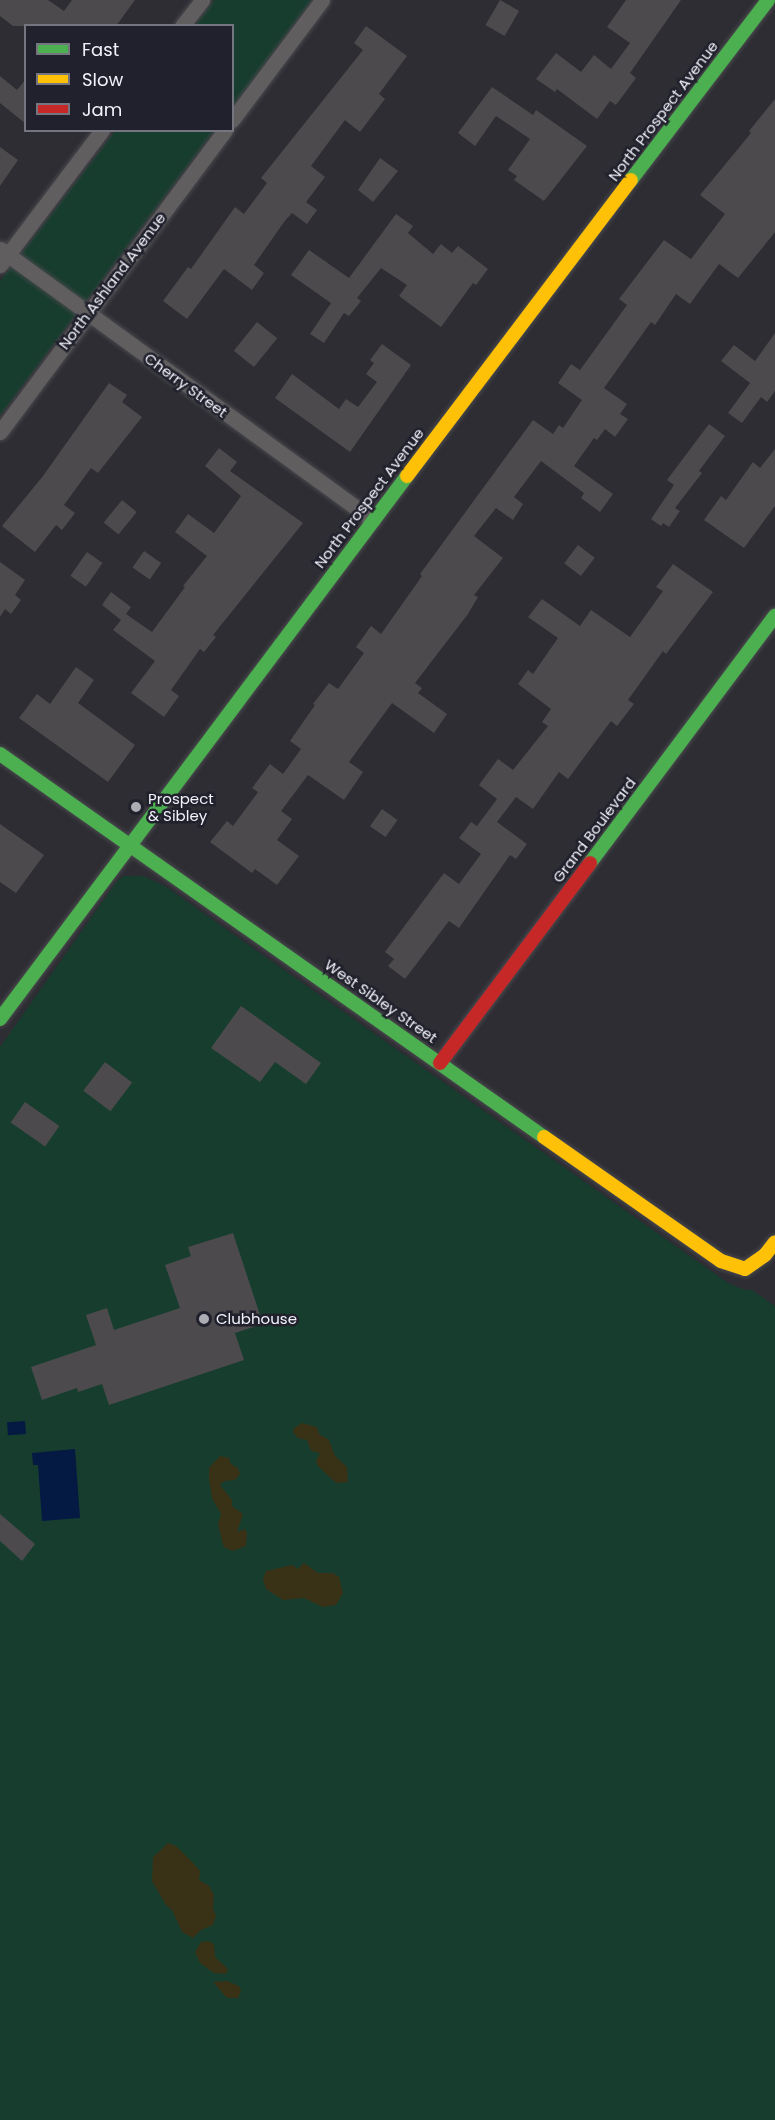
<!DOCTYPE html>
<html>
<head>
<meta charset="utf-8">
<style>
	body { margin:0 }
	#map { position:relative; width:775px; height:2120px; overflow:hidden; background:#2d2d33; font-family:Poppins,sans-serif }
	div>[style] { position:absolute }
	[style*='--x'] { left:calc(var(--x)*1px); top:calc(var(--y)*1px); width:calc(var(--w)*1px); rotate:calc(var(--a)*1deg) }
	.green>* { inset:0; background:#173d2e }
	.sand>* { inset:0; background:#393216 }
	.water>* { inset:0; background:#041a42; transform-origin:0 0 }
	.building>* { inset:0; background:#4c4a4c; transform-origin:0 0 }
	.roads { filter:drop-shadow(0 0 2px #49494e) drop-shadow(0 0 2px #49494e) }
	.street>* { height:15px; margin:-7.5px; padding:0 7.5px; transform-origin:7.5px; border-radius:7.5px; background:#615e60 }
	.fast>* { height:14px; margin:-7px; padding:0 7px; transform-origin:7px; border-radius:7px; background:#4caf50 }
	.slow>* { height:14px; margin:-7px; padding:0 7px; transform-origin:7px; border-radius:7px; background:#ffc107 }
	.jam>* { height:14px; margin:-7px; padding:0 7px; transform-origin:7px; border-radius:7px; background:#c62828 }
	.dots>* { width:16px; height:16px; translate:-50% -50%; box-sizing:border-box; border:3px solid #20212c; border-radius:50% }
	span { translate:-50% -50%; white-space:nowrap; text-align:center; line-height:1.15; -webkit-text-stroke:5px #20212c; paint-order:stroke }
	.street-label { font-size:15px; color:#f1f2fa }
	.poi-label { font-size:15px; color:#f1f2fa }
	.left { translate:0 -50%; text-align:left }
	.legend { position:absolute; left:24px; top:24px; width:210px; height:108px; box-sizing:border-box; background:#20212c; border:2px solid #74757e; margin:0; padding:8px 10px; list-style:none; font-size:18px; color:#f1f2fa }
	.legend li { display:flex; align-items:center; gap:12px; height:30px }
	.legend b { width:30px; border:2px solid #74757e }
</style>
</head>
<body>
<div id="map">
	<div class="green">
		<i style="clip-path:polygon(214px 0,312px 0,233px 106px,232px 26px,195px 25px)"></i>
		<i style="clip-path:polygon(115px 131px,214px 131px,0 416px,0 281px)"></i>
		<i style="clip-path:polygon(124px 876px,143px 876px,165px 886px,728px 1283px,745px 1290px,752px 1290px,775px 1306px,775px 2120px,0 2120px,0 1047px,117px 881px)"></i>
	</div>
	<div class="sand">
		<i style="clip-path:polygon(302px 1423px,317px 1427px,319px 1434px,329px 1440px,335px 1456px,347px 1467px,348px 1482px,336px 1483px,318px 1466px,316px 1461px,320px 1453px,311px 1451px,307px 1440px,298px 1438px,293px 1432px,294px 1428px)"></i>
		<i style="clip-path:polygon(220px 1456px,229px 1458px,231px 1464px,238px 1468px,240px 1474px,235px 1480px,224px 1481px,220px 1485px,232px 1500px,232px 1506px,243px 1514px,237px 1532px,245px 1529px,247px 1533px,246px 1546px,233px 1551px,224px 1547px,222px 1541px,218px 1524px,221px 1514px,212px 1498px,209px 1479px,209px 1468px)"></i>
		<i style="clip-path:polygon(304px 1563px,318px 1573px,333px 1573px,339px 1577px,343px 1593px,336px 1605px,323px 1607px,304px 1598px,283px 1600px,266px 1589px,263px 1579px,266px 1571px,292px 1565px,298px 1569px)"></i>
		<i style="clip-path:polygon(168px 1843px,176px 1846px,193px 1863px,200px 1871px,199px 1880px,209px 1886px,214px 1895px,213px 1909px,216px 1915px,213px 1925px,201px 1930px,193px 1938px,182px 1932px,172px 1910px,166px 1905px,152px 1881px,153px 1857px)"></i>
		<i style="clip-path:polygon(201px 1942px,208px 1941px,214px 1944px,215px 1957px,228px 1969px,226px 1974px,214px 1973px,200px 1963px,195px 1952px)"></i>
		<i style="clip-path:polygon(227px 1981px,239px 1986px,241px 1991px,238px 1998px,227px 1998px,213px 1982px)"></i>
	</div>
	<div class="water">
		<i style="left:25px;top:1421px;width:13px;height:18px;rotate:86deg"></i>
		<i style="clip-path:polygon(75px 1449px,80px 1518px,42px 1521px,38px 1465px,33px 1465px,32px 1453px)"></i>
	</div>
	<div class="building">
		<i style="clip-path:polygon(0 0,48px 0,64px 11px,72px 0,135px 0,116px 26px,13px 26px,0 16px)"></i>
		<i style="left:500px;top:0;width:22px;height:29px;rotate:30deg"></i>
		<i style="clip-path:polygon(626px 0,681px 0,630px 73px,636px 78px,616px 105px,610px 101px,597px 119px,557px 89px,555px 92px,536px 79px,556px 53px,581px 72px,594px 55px,611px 69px,630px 43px,607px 27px)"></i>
		<i style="clip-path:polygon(366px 26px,407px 56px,379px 94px,385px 99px,360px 132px,345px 120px,311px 166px,325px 177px,306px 202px,317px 210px,307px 224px,292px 213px,284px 222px,254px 265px,264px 273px,252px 290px,224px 269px,187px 319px,163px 301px,188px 267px,191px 269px,235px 207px,244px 214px,267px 183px,261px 178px,363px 50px,354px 43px)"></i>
		<i style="clip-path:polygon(0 76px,17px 90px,26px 79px,26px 124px,0 103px)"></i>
		<i style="clip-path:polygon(492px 87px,533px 115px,536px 110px,587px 146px,544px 201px,514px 180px,517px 176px,508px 170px,530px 139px,496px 116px,475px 146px,458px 133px)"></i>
		<i style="clip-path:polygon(775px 99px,775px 232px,738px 278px,719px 264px,690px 304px,676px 294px,655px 325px,651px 322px,604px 388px,627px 404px,620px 414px,628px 419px,615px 437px,605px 429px,597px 440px,594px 438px,574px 466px,613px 494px,600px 512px,581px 498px,584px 493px,541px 461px,514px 497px,523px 504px,513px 520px,496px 508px,474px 536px,503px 558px,474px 595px,478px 597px,468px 614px,415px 683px,422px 688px,418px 693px,447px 714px,434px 733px,392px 703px,349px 762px,363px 772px,344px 800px,308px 775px,281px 811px,292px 819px,277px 840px,299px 856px,277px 885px,255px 869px,252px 873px,210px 842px,227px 821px,233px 826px,258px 792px,252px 788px,270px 764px,283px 774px,301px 749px,290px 741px,315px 705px,313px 704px,329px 683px,338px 689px,364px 653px,356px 647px,371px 626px,381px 634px,422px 576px,420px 574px,533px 420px,553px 434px,559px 425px,563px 428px,582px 400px,558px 383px,571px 364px,580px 370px,627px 305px,619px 299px,664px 240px,691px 259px,725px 214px,700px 195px,751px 133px,749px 131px)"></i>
		<i style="clip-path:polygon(0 147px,18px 160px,0 186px)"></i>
		<i style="clip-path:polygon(380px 158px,398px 171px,373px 202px,358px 190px)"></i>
		<i style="clip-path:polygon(396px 214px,413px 226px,408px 233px,433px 254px,441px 244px,452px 253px,458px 246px,488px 269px,476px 285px,473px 283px,441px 327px,399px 296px,407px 285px,381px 268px,357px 298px,361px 301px,349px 316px,344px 313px,324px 343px,310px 334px,331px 303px,291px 275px,309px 250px,349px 278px)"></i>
		<i style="left:257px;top:322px;width:26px;height:37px;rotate:39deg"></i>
		<i style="clip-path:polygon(775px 333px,775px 391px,767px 402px,761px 397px,742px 423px,728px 413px,750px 383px,721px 361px,734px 345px,755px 361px)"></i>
		<i style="clip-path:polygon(382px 344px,411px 365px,350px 452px,275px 398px,292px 374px,339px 409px,346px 399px,358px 407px,377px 382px,366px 374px,374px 363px,370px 360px)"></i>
		<i style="clip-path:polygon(109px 383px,127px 395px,122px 402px,142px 417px,98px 473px,91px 468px,64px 505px,75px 513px,62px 530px,56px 525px,35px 552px,2px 526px,43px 476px)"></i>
		<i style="clip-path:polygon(709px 424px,725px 436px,699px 471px,702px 473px,675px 508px,680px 511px,669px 527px,663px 523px,661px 526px,651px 519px,674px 485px,667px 480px)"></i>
		<i style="clip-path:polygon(219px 448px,237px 462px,230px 471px,303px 523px,213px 635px,216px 637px,204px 652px,200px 649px,171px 690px,179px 696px,164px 717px,131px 693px,155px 661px,113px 630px,121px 620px,102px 605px,111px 592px,131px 607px,126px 614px,152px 632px,185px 587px,183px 586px,207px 556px,175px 532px,188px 514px,214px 533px,241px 496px,205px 466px)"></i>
		<i style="clip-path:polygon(775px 449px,775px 506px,744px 548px,704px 520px,721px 496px,726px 500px,753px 462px,760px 468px)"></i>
		<i style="left:122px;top:500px;width:19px;height:29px;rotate:39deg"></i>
		<i style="left:578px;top:545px;width:21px;height:23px;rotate:37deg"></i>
		<i style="left:144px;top:551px;width:21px;height:20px;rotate:35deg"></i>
		<i style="left:87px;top:552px;width:19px;height:29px;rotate:35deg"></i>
		<i style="clip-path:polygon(0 562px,25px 580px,15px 595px,21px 600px,11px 614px,5px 609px,0 617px)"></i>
		<i style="clip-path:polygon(673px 564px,713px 592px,666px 654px,663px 651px,628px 700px,634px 704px,617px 726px,611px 721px,568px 779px,559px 772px,533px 809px,516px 797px,497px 822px,527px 844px,516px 859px,510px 855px,459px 928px,449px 921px,405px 979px,388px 966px,394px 959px,385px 952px,444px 873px,459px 884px,481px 854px,459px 838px,471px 822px,477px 826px,497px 799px,479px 785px,498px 759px,513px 770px,548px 726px,542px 722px,551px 709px,518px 684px,528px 670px,533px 674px,558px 638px,528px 617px,542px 599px,580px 626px,591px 610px,630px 637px,663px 591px,656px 587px)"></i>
		<i style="clip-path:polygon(76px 667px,94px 680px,78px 703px,135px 745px,108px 782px,19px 718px,37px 694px,50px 704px)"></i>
		<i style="left:382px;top:809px;width:19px;height:21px;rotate:35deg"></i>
		<i style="clip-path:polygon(0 824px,44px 855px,16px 893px,0 882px)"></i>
		<i style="clip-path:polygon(241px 1006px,321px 1063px,306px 1084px,275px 1062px,260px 1082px,211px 1048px)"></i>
		<i style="left:105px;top:1062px;width:34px;height:36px;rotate:37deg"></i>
		<i style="left:25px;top:1102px;width:42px;height:25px;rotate:35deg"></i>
		<i style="clip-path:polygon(233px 1233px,263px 1324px,235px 1333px,244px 1360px,109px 1405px,102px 1384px,78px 1392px,77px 1388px,42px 1400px,31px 1367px,96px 1345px,86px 1315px,107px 1308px,114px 1330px,180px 1308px,165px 1265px,191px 1256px,188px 1247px)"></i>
		<i style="clip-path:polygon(0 1514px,35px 1544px,22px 1561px,0 1541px)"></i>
	</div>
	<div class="roads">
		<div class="street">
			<i style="--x:182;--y:26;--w:33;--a:-52"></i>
			<i style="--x:232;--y:120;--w:150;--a:-53.1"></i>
			<i style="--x:0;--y:249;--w:461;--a:36"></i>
			<i style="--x:0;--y:265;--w:169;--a:-52.9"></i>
			<i style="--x:0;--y:432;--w:377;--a:-53.3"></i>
		</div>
		<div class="fast">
			<i style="--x:631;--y:180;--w:226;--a:-52.7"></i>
			<i style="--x:0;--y:754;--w:665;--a:35.15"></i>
			<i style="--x:590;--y:863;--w:309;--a:-53.2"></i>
			<i style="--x:0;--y:1019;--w:679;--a:-53.15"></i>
		</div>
		<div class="slow">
			<i style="--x:407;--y:476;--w:371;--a:-52.9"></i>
			<i style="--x:544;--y:1137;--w:216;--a:35"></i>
			<i style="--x:721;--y:1261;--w:25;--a:18"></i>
			<i style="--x:745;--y:1269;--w:24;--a:-35"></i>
			<i style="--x:765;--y:1255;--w:16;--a:-52"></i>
		</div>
		<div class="jam">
			<i style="--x:440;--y:1063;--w:250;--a:-53.1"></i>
		</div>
	</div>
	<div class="dots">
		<i style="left:136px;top:807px;background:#acadb4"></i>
		<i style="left:204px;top:1319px;background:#acadb4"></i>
	</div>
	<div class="street-label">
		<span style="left:663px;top:111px;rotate:-53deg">North Prospect Avenue</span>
		<span style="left:112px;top:281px;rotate:-53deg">North Ashland Avenue</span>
		<span style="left:186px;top:385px;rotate:36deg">Cherry Street</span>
		<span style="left:369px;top:498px;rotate:-53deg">North Prospect Avenue</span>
		<span style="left:594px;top:830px;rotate:-53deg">Grand Boulevard</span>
		<span style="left:381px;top:1001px;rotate:35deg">West Sibley Street</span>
	</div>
	<div class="poi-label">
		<span class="left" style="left:148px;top:807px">Prospect<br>&amp; Sibley</span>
		<span class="left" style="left:216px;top:1319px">Clubhouse</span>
	</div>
	<ul class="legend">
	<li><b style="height:8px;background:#4caf50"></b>Fast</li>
	<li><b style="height:8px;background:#ffc107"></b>Slow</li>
	<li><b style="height:8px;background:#c62828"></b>Jam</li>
	</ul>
</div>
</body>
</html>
